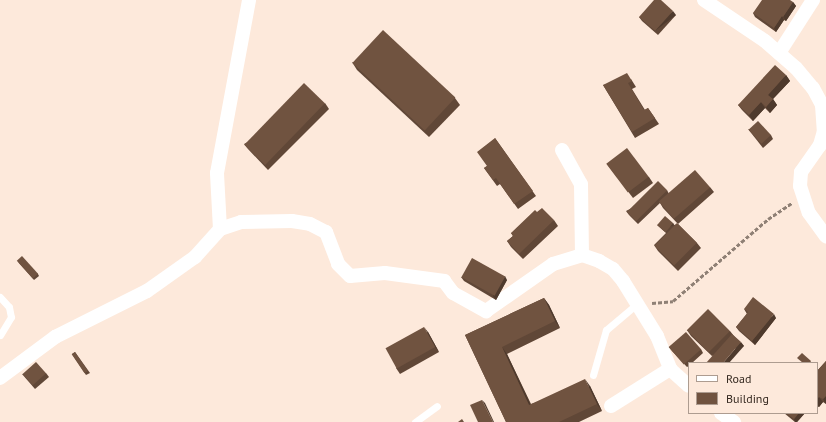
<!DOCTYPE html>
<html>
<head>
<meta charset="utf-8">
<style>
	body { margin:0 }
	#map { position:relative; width:826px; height:422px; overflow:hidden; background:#fde9db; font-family:"PT Sans",sans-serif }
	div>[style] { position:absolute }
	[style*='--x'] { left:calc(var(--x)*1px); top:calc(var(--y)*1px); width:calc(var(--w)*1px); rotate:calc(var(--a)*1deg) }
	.path>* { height:2.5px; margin-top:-1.25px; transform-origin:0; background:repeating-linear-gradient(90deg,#8f8075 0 4px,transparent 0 6px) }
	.service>* { height:7px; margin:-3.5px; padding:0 3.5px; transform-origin:3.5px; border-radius:3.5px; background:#fff }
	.minor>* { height:14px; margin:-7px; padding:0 7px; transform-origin:7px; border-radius:7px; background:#fff }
	.wall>* { inset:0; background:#604737 }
	.shaded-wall>* { inset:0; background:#4e3a2d; transform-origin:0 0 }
	.building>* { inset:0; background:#705340; transform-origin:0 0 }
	span { translate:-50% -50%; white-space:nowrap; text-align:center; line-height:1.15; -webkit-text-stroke:4px #fde9db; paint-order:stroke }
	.legend { position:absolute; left:688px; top:362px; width:130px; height:52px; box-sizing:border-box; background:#fde9db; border:1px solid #ad9c90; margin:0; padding:5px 7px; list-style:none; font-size:12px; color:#352920 }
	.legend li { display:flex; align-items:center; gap:8px; height:20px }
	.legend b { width:20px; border:1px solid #ad9c90 }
</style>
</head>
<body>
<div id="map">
	<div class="path">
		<i style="--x:652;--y:303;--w:21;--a:-5"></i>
		<i style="--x:673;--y:301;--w:125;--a:-40.8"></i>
		<i style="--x:768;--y:219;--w:29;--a:-34"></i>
	</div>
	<div class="service">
		<i style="--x:0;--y:297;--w:13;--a:48"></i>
		<i style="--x:9;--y:307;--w:10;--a:79"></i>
		<i style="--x:11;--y:317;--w:21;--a:121"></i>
		<i style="--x:593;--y:375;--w:47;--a:-73.9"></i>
		<i style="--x:606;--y:330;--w:42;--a:-40.2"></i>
		<i style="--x:415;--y:422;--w:27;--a:-36"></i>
	</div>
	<div class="minor">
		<i style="--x:704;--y:0;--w:73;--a:33.9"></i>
		<i style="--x:765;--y:41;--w:41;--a:41.1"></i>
		<i style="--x:796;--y:68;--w:26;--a:50"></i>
		<i style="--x:813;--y:88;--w:19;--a:62"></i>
		<i style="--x:822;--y:105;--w:26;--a:86"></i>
		<i style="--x:824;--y:131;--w:15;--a:106"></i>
		<i style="--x:820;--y:145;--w:33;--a:125"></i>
		<i style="--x:801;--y:172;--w:14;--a:94"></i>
		<i style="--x:800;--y:186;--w:28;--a:72"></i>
		<i style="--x:809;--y:213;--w:29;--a:54"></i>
		<i style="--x:779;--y:53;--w:63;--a:-57.3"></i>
		<i style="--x:562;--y:150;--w:39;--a:61"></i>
		<i style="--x:581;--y:184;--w:71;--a:89.2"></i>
		<i style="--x:220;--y:229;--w:56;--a:-93.1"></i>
		<i style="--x:217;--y:173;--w:176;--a:-79.5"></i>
		<i style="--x:0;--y:378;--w:69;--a:-36.7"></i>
		<i style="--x:55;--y:337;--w:103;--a:-26.6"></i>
		<i style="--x:147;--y:291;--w:59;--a:-35.3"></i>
		<i style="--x:195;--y:257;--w:38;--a:-48"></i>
		<i style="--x:220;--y:229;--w:22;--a:-18"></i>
		<i style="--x:241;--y:222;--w:51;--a:-1.1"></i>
		<i style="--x:292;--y:221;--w:18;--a:9"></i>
		<i style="--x:310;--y:224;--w:18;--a:27"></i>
		<i style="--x:326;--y:232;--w:34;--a:69"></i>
		<i style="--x:338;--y:264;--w:17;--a:45"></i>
		<i style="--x:350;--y:276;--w:35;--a:-5"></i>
		<i style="--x:385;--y:273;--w:60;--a:7.7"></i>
		<i style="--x:444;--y:281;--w:15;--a:53"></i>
		<i style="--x:453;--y:293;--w:38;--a:29"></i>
		<i style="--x:486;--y:311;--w:82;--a:-35"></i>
		<i style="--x:553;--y:264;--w:30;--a:-17"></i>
		<i style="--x:582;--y:255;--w:18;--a:19"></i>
		<i style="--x:599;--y:261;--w:16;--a:30"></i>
		<i style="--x:613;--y:269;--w:16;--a:50"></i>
		<i style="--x:623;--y:281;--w:65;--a:58.3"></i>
		<i style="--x:657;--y:336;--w:35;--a:68"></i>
		<i style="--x:670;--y:369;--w:25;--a:42"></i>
		<i style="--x:611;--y:406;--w:70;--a:-32.1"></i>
		<i style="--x:721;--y:413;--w:16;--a:35"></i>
	</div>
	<div class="wall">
		<i style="clip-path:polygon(793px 2px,796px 6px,786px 21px,784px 20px,776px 32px,755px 17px,753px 13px)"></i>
		<i style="clip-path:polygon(676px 15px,658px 35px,642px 21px,639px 17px)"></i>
		<i style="clip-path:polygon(352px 62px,455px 98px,460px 105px,429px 137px,357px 70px)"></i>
		<i style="clip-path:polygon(786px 75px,790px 81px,773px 99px,777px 105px,770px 113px,765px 108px,753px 121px,742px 110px,738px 105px)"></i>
		<i style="clip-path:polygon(631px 79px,636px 87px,632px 89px,645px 110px,648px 108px,659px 124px,635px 138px,603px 85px)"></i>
		<i style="clip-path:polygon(325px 103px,329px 109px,268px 170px,248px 149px,244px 144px)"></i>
		<i style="clip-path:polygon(748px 129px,771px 135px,773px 139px,763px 148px)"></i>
		<i style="clip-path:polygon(495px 138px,536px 196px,518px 209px,500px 184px,497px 186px,484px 168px,487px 166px)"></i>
		<i style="clip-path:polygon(607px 164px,649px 177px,653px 183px,633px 198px)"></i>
		<i style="clip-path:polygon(710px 187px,714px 192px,678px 224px,697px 243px,701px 248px,678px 271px,658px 251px,654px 245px,666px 233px,657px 225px,673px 223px,674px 225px,678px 224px,663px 208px,660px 203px,638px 224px,629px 215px,626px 211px,667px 190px,669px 194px)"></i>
		<i style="clip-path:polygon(554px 220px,558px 226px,523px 259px,511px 247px,507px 241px,513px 236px,511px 233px)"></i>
		<i style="clip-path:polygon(18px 262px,38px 274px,39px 276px,34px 280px)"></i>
		<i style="clip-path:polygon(461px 277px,507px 280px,496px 300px,464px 281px)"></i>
		<i style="clip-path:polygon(544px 298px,549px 305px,560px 328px,507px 354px,531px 404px,590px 386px,602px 411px,579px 422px,506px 422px,465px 335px)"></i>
		<i style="clip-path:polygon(744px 309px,776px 318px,755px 345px,739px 331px,736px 327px,747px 314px)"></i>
		<i style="clip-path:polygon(687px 330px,730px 331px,734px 336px,744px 346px,712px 356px,691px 336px)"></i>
		<i style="clip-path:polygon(428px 332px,439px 352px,400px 374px,396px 368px)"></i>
		<i style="clip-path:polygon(669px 347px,701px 349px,703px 353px,692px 363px,689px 363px,689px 366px,687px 367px,672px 351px)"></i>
		<i style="clip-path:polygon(75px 352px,90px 373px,86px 375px,72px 354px)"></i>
		<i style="clip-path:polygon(826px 361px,826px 404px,823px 402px,819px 407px,817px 406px,817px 371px)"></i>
		<i style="clip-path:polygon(46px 373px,49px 377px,35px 389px,22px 374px)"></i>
		<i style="clip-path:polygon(784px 413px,805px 413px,797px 422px,795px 422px)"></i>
	</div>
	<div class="shaded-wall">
		<i style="clip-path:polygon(793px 2px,796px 6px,786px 21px,783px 17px)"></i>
		<i style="left:673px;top:11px;width:5px;height:27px;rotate:53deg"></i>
		<i style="clip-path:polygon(782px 16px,784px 20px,776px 32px,774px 28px)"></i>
		<i style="clip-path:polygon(786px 75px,790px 81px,772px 100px,768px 95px)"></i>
		<i style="clip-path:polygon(773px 99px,777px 105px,770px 113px,766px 107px)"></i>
		<i style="clip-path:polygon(761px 102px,765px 108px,753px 121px,749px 115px)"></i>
		<i style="left:673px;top:223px;width:2px;height:12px;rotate:63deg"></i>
		<i style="clip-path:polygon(505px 276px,507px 280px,496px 300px,493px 296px)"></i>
		<i style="clip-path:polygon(544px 298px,549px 305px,560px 328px,555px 321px)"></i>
		<i style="clip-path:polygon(774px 314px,776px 318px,755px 345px,752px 341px)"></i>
		<i style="clip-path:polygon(424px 327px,428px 332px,439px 352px,435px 347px)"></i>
		<i style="clip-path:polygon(741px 342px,744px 346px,729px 363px,723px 363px)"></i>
		<i style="clip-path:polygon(502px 347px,507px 354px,534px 412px,529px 405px)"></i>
		<i style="clip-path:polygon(585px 379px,590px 386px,602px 411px,597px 404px)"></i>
		<i style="clip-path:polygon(826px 396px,826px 404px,823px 399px)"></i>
		<i style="clip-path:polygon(819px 397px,823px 402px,819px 407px,817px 405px,817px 399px)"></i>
		<i style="clip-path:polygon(482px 400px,485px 403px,494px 422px,493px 422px)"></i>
		<i style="clip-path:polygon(799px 413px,805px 413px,797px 422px,795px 422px,794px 419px)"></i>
	</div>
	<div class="building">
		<i style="clip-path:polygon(654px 0,661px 0,673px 11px,655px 31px,639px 17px)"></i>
		<i style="clip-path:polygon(762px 0,790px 0,793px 2px,783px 17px,782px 16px,774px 28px,753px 13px)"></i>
		<i style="left:383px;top:30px;width:99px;height:45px;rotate:43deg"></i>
		<i style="clip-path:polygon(775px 65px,786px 75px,768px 95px,773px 99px,766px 107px,761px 102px,749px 115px,738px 105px)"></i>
		<i style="clip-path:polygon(627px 73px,632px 81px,628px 83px,644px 110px,648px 108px,655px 118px,632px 132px,603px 85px)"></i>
		<i style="left:304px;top:83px;width:29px;height:86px;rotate:44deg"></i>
		<i style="left:758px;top:121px;width:19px;height:13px;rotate:47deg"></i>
		<i style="clip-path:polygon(495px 138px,533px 191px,514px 204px,496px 178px,493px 180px,484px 168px,487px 166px,477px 152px)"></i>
		<i style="left:627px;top:148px;width:36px;height:26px;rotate:53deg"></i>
		<i style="left:695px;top:170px;width:23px;height:48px;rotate:49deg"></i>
		<i style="left:658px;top:181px;width:13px;height:44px;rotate:45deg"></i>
		<i style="clip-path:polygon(542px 208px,554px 220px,519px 254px,507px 241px,513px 236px,511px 233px,535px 210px,537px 212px)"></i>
		<i style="left:665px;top:216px;width:11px;height:12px;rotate:41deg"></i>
		<i style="left:677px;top:223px;width:28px;height:32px;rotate:45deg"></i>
		<i style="left:22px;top:256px;width:24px;height:7px;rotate:48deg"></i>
		<i style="left:472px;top:258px;width:38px;height:22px;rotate:29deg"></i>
		<i style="clip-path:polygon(753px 297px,774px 314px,752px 341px,736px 327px,748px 312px,744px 309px)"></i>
		<i style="clip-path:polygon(544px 298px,555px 321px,502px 347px,529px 405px,585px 379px,597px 404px,559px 422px,506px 422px,465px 335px)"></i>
		<i style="left:708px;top:309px;width:31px;height:30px;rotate:45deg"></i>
		<i style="left:424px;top:327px;width:23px;height:44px;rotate:61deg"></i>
		<i style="left:686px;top:332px;width:23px;height:23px;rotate:49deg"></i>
		<i style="clip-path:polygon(732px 334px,741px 342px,723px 363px,706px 363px)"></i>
		<i style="left:75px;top:352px;width:23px;height:4px;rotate:56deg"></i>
		<i style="clip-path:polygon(802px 353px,811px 361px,810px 363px,803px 363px,797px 358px)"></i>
		<i style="clip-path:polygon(826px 361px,826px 396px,823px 399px,819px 397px,817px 399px,817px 371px)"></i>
		<i style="left:36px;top:362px;width:15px;height:18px;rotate:48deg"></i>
		<i style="clip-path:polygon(482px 400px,493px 422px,478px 422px,470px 405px)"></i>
		<i style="clip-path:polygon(786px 413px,799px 413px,794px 419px)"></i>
		<i style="clip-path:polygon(462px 419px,464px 422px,458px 422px)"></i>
	</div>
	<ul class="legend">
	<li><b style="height:5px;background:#fff"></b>Road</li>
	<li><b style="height:11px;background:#705340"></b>Building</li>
	</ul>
</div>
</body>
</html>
